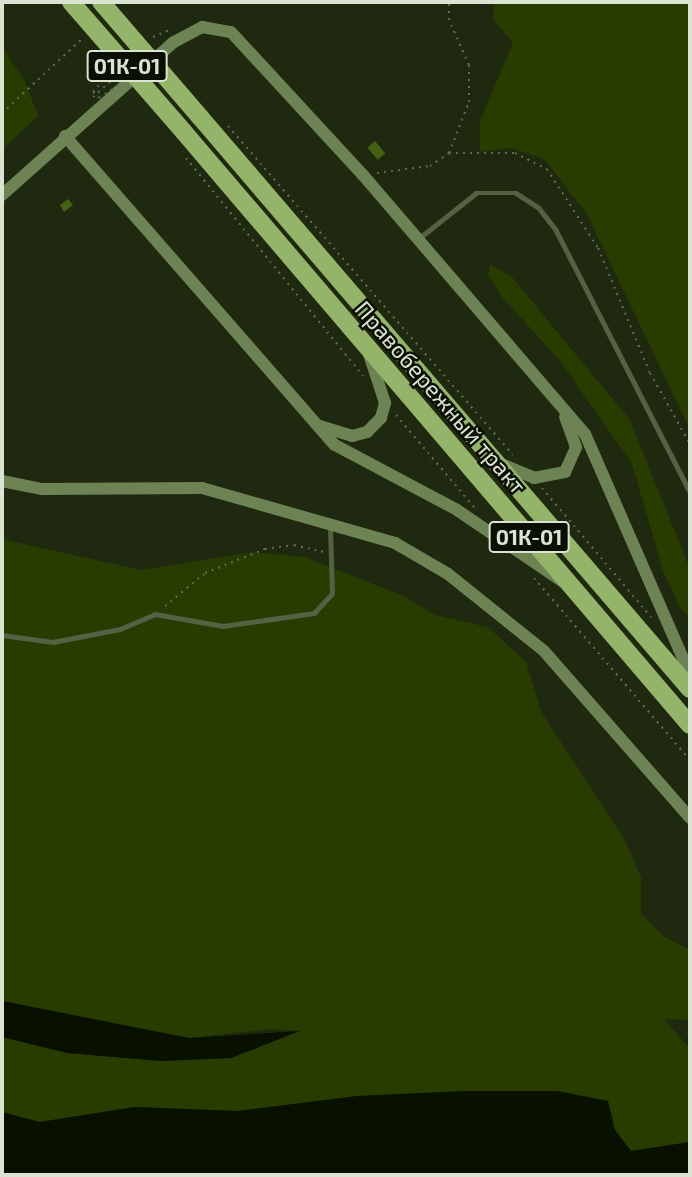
<!DOCTYPE html>
<html>
<head>
<meta charset="utf-8">
<style>
	body { margin:0 }
	#map { position:relative; width:692px; height:1177px; overflow:hidden; background:#1e290f; font-family:"Exo 2",sans-serif }
	div>[style] { position:absolute }
	[style*='--x'] { left:calc(var(--x)*1px); top:calc(var(--y)*1px); width:calc(var(--w)*1px); rotate:calc(var(--a)*1deg) }
	.green>* { inset:0; background:#283c00 }
	.water>* { inset:0; background:#081000 }
	.building>* { inset:0; background:#456112; transform-origin:0 0 }
	.path>* { height:2px; margin-top:-1px; transform-origin:0; background:repeating-linear-gradient(90deg,#606a53 0 2px,transparent 0 7px) }
	.lane>* { height:4.5px; margin:-2.25px; padding:0 2.25px; transform-origin:2.25px; border-radius:2.25px; background:#546143 }
	.secondary>* { height:12px; margin:-6px; padding:0 6px; transform-origin:6px; border-radius:6px; background:#6e8353 }
	.highway>* { height:18px; margin:-9px; padding:0 9px; transform-origin:9px; border-radius:9px; background:#94b469 }
	.path-bridge>* { height:2px; margin-top:-1px; transform-origin:0; background:repeating-linear-gradient(90deg,#606a53 0 2px,transparent 0 7px) }
	.highway-bridge>* { height:18px; margin:-9px; padding:0 9px; transform-origin:9px; border-radius:9px; background:#94b469 }
	span { translate:-50% -50%; white-space:nowrap; text-align:center; line-height:1.15; -webkit-text-stroke:5px #0b1005; paint-order:stroke }
	.shield-label span { padding:2px 5px; background:#0b1005; border:2px solid; border-radius:5px; -webkit-text-stroke-width:0 }
	.shield-label { font-size:21px; color:#dbe3d2; font-weight:700 }
	.street-label { font-size:23px; color:#dbe3d2 }
	.frame { position:absolute; inset:0; border:4px solid #dbe3d2; pointer-events:none }
</style>
</head>
<body>
<div id="map">
	<div class="green">
		<i style="clip-path:polygon(493px 2px,690px 2px,690px 430px,587px 214px,544px 159px,511px 148px,480px 152px,480px 121px,513px 43px,494px 20px)"></i>
		<i style="clip-path:polygon(2px 47px,25px 81px,38px 116px,2px 150px)"></i>
		<i style="clip-path:polygon(490px 264px,512px 277px,630px 420px,690px 569px,690px 619px,681px 609px,663px 571px,632px 464px,560px 361px,502px 297px,488px 275px)"></i>
		<i style="clip-path:polygon(2px 535px,10px 541px,141px 570px,253px 552px,304px 557px,404px 596px,435px 615px,488px 627px,526px 662px,542px 713px,625px 840px,641px 878px,641px 914px,663px 936px,690px 950px,690px 1020px,664px 1019px,690px 1049px,690px 1142px,631px 1151px,615px 1130px,607px 1101px,557px 1091px,357px 1096px,237px 1111px,135px 1107px,40px 1122px,2px 1112px,2px 1037px,67px 1053px,161px 1061px,231px 1058px,299px 1031px,271px 1029px,189px 1038px,2px 1001px)"></i>
	</div>
	<div class="water">
		<i style="clip-path:polygon(2px 1001px,189px 1038px,300px 1031px,231px 1058px,161px 1061px,67px 1053px,2px 1037px)"></i>
		<i style="clip-path:polygon(463px 1091px,557px 1091px,608px 1101px,615px 1130px,631px 1151px,690px 1142px,690px 1175px,2px 1175px,2px 1112px,40px 1122px,135px 1107px,237px 1111px,357px 1096px)"></i>
	</div>
	<div class="building">
		<i style="left:375px;top:141px;width:16px;height:10px;rotate:50deg"></i>
		<i style="clip-path:polygon(68px 199px,73px 205px,64px 212px,60px 205px)"></i>
	</div>
	<div class="path">
		<i style="--x:153;--y:37;--w:21;--a:-23"></i>
		<i style="--x:93;--y:92;--w:28;--a:-49"></i>
		<i style="--x:93;--y:97;--w:30;--a:-42"></i>
		<i style="--x:2;--y:113;--w:110;--a:-42.8"></i>
		<i style="--x:228;--y:126;--w:435;--a:49.1"></i>
		<i style="--x:449;--y:153;--w:66;--a:0"></i>
		<i style="--x:515;--y:153;--w:36;--a:27"></i>
		<i style="--x:547;--y:169;--w:94;--a:57.2"></i>
		<i style="--x:598;--y:248;--w:135;--a:67.4"></i>
		<i style="--x:650;--y:373;--w:81;--a:60.6"></i>
		<i style="--x:186;--y:158;--w:281;--a:50.9"></i>
		<i style="--x:377;--y:173;--w:53;--a:-7.5"></i>
		<i style="--x:430;--y:166;--w:23;--a:-34"></i>
		<i style="--x:449;--y:153;--w:55;--a:-68.6"></i>
		<i style="--x:469;--y:102;--w:37;--a:-90"></i>
		<i style="--x:469;--y:65;--w:49;--a:-114"></i>
		<i style="--x:449;--y:20;--w:18;--a:-90"></i>
		<i style="--x:396;--y:415;--w:121;--a:49.7"></i>
		<i style="--x:542;--y:488;--w:169;--a:49.8"></i>
		<i style="--x:534;--y:578;--w:240;--a:49.4"></i>
		<i style="--x:165;--y:606;--w:52;--a:-39.5"></i>
		<i style="--x:205;--y:573;--w:65;--a:-21.8"></i>
		<i style="--x:265;--y:549;--w:29;--a:-8"></i>
		<i style="--x:294;--y:545;--w:31;--a:13"></i>
	</div>
	<div class="lane">
		<i style="--x:418;--y:239;--w:74;--a:-38.4"></i>
		<i style="--x:476;--y:193;--w:40;--a:0"></i>
		<i style="--x:516;--y:193;--w:27;--a:33"></i>
		<i style="--x:539;--y:208;--w:28;--a:52"></i>
		<i style="--x:556;--y:230;--w:294;--a:62.9"></i>
		<i style="--x:2;--y:635;--w:51;--a:7.8"></i>
		<i style="--x:53;--y:642;--w:68;--a:-11"></i>
		<i style="--x:120;--y:629;--w:38;--a:-23"></i>
		<i style="--x:155;--y:614;--w:69;--a:10"></i>
		<i style="--x:223;--y:626;--w:92;--a:-8.1"></i>
		<i style="--x:314;--y:613;--w:26;--a:-47"></i>
		<i style="--x:332;--y:594;--w:67;--a:-91.7"></i>
	</div>
	<div class="secondary">
		<i style="--x:65;--y:136;--w:410;--a:48.9"></i>
		<i style="--x:335;--y:445;--w:138;--a:28"></i>
		<i style="--x:457;--y:510;--w:127;--a:34.1"></i>
		<i style="--x:2;--y:195;--w:230;--a:-41.7"></i>
		<i style="--x:174;--y:42;--w:32;--a:-28"></i>
		<i style="--x:202;--y:27;--w:29;--a:10"></i>
		<i style="--x:231;--y:32;--w:195;--a:47.3"></i>
		<i style="--x:363;--y:175;--w:341;--a:49.4"></i>
		<i style="--x:585;--y:434;--w:262;--a:66.4"></i>
		<i style="--x:320;--y:426;--w:34;--a:17"></i>
		<i style="--x:352;--y:436;--w:16;--a:-15"></i>
		<i style="--x:367;--y:432;--w:20;--a:-45"></i>
		<i style="--x:381;--y:418;--w:16;--a:-75"></i>
		<i style="--x:385;--y:403;--w:52;--a:-108.1"></i>
		<i style="--x:504;--y:465;--w:33;--a:23"></i>
		<i style="--x:534;--y:478;--w:32;--a:-11"></i>
		<i style="--x:565;--y:472;--w:27;--a:-66"></i>
		<i style="--x:576;--y:447;--w:32;--a:-110"></i>
		<i style="--x:2;--y:481;--w:41;--a:11.3"></i>
		<i style="--x:42;--y:489;--w:160;--a:-0.4"></i>
		<i style="--x:202;--y:488;--w:201;--a:15.9"></i>
		<i style="--x:395;--y:543;--w:61;--a:30.3"></i>
		<i style="--x:448;--y:574;--w:123;--a:38.7"></i>
		<i style="--x:544;--y:651;--w:222;--a:48.8"></i>
	</div>
	<div class="highway">
		<i style="--x:200;--y:117;--w:753;--a:49.42"></i>
		<i style="--x:183;--y:131;--w:781;--a:49.52"></i>
	</div>
	<div class="path-bridge">
		<i style="--x:93;--y:92;--w:8;--a:45"></i>
		<i style="--x:99;--y:98;--w:29;--a:-34"></i>
	</div>
	<div class="highway-bridge">
		<i style="--x:71;--y:2;--w:171;--a:49"></i>
		<i style="--x:101;--y:2;--w:152;--a:49.3"></i>
	</div>
	<div class="shield-label">
		<span style="left:127px;top:66px">01К-01</span>
		<span style="left:529px;top:537px">01К-01</span>
	</div>
	<div class="street-label">
		<span style="left:441px;top:397px;rotate:49deg">Правобережный тракт</span>
	</div>
	<div class="frame"></div>
</div>
</body>
</html>
